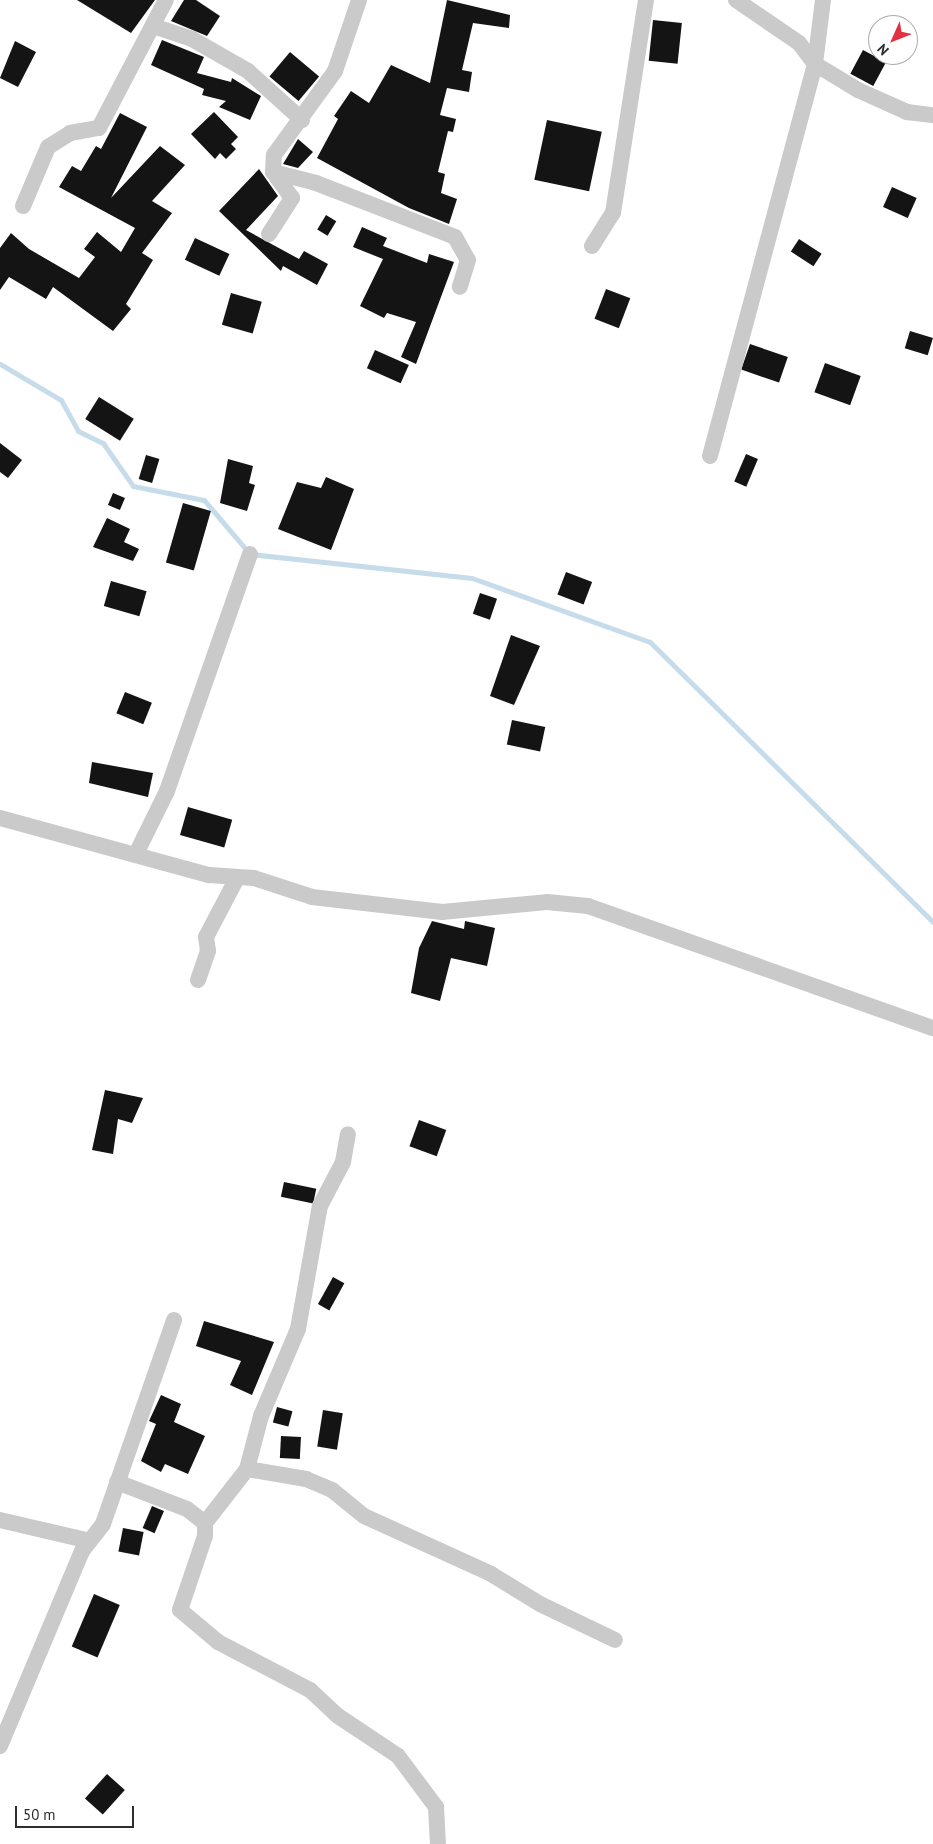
<!DOCTYPE html>
<html>
<head>
<meta charset="utf-8">
<style>
	body { margin:0 }
	#map { position:relative; width:933px; height:1844px; overflow:hidden; background:#fff; font-family:"PT Sans",sans-serif }
	div>[style] { position:absolute }
	[style*='--x'] { left:calc(var(--x)*1px); top:calc(var(--y)*1px); width:calc(var(--w)*1px); rotate:calc(var(--a)*1deg) }
	.stream>* { height:5px; margin:-2.5px; padding:0 2.5px; transform-origin:2.5px; border-radius:2.5px; background:#c7dcea }
	.building>* { inset:0; background:#141414; transform-origin:0 0 }
	.minor>* { height:16px; margin:-8px; padding:0 8px; transform-origin:8px; border-radius:8px; background:#cacaca }
	span { translate:-50% -50%; white-space:nowrap; text-align:center; line-height:1.15; -webkit-text-stroke:5px #fff; paint-order:stroke }
	.north { position:absolute; left:868px; top:15px; width:50px; height:50px; box-sizing:border-box; background:#fff; border:1px solid #ababab; border-radius:50%; rotate:226deg; font-size:14px; font-weight:700; line-height:20px; text-align:center; color:#2d2d2d }
	.north::after { content:''; display:block; margin:auto; width:18px; height:22px; background:#df3341; clip-path:polygon(50% 0,100% 100%,50% 72%,0 100%) }
	.scale { position:absolute; left:15px; top:1806px; width:119px; height:22px; box-sizing:border-box; border:2px solid #2d2d2d; border-top:0; padding-left:6px; font-size:15px; line-height:18px; white-space:nowrap; color:#2d2d2d; -webkit-text-stroke:4px #fff; paint-order:stroke }
</style>
</head>
<body>
<div id="map">
	<div class="stream">
		<i style="--x:0;--y:364;--w:71;--a:30.5"></i>
		<i style="--x:61;--y:400;--w:35;--a:61"></i>
		<i style="--x:78;--y:431;--w:28;--a:26"></i>
		<i style="--x:103;--y:443;--w:52;--a:55.1"></i>
		<i style="--x:133;--y:486;--w:72;--a:11.2"></i>
		<i style="--x:204;--y:500;--w:71;--a:49.6"></i>
		<i style="--x:250;--y:554;--w:223;--a:6.2"></i>
		<i style="--x:472;--y:578;--w:189;--a:19.8"></i>
		<i style="--x:650;--y:642;--w:398;--a:44.7"></i>
	</div>
	<div class="building">
		<i style="clip-path:polygon(77px 0,155px 0,131px 33px)"></i>
		<i style="clip-path:polygon(184px 0,196px 0,220px 16px,207px 36px,171px 21px)"></i>
		<i style="clip-path:polygon(447px 0,510px 15px,509px 28px,473px 23px,462px 70px,472px 72px,469px 92px,447px 88px,440px 115px,456px 119px,453px 132px,448px 131px,438px 172px,445px 174px,441px 193px,457px 199px,449px 224px,409px 208px,317px 158px,338px 119px,334px 116px,351px 91px,369px 103px,391px 65px,430px 83px)"></i>
		<i style="left:653px;top:20px;width:29px;height:41px;rotate:6deg"></i>
		<i style="clip-path:polygon(162px 40px,204px 57px,197px 73px,231px 82px,232px 78px,261px 96px,250px 120px,219px 107px,226px 101px,202px 95px,204px 89px,151px 65px)"></i>
		<i style="clip-path:polygon(15px 41px,36px 52px,18px 87px,0 78px)"></i>
		<i style="left:863px;top:50px;width:26px;height:27px;rotate:28deg"></i>
		<i style="left:290px;top:52px;width:38px;height:32px;rotate:40deg"></i>
		<i style="clip-path:polygon(214px 112px,238px 137px,231px 144px,236px 149px,226px 159px,220px 153px,215px 159px,191px 134px)"></i>
		<i style="clip-path:polygon(120px 113px,147px 127px,111px 198px,160px 146px,185px 165px,152px 201px,172px 213px,142px 253px,153px 260px,126px 304px,131px 309px,113px 331px,53px 287px,46px 299px,9px 277px,0 290px,0 248px,11px 233px,29px 249px,79px 278px,95px 257px,84px 249px,97px 232px,121px 252px,135px 228px,59px 187px,72px 166px,81px 171px,96px 146px,101px 149px)"></i>
		<i style="left:547px;top:120px;width:56px;height:61px;rotate:12deg"></i>
		<i style="clip-path:polygon(298px 139px,313px 152px,298px 168px,283px 164px)"></i>
		<i style="clip-path:polygon(259px 169px,278px 196px,246px 230px,299px 259px,304px 251px,328px 264px,317px 285px,283px 266px,281px 271px,219px 211px)"></i>
		<i style="left:892px;top:187px;width:27px;height:22px;rotate:24deg"></i>
		<i style="left:326px;top:215px;width:12px;height:17px;rotate:31deg"></i>
		<i style="clip-path:polygon(362px 227px,387px 238px,383px 246px,427px 263px,429px 254px,454px 262px,416px 364px,401px 357px,416px 322px,387px 313px,384px 318px,360px 306px,383px 259px,353px 247px)"></i>
		<i style="left:195px;top:238px;width:38px;height:24px;rotate:25deg"></i>
		<i style="left:799px;top:239px;width:27px;height:15px;rotate:33deg"></i>
		<i style="left:606px;top:289px;width:26px;height:32px;rotate:21deg"></i>
		<i style="left:231px;top:293px;width:32px;height:33px;rotate:16deg"></i>
		<i style="left:910px;top:331px;width:24px;height:18px;rotate:17deg"></i>
		<i style="left:750px;top:344px;width:40px;height:27px;rotate:19deg"></i>
		<i style="left:375px;top:350px;width:37px;height:20px;rotate:24deg"></i>
		<i style="left:825px;top:363px;width:38px;height:31px;rotate:20deg"></i>
		<i style="left:99px;top:397px;width:41px;height:26px;rotate:32deg"></i>
		<i style="clip-path:polygon(0 443px,22px 460px,8px 478px,0 472px)"></i>
		<i style="left:746px;top:454px;width:13px;height:30px;rotate:23deg"></i>
		<i style="left:146px;top:455px;width:14px;height:25px;rotate:17deg"></i>
		<i style="clip-path:polygon(228px 459px,253px 466px,249px 483px,255px 485px,247px 511px,220px 503px)"></i>
		<i style="clip-path:polygon(326px 477px,354px 489px,331px 550px,278px 529px,297px 482px,321px 488px)"></i>
		<i style="left:113px;top:493px;width:13px;height:13px;rotate:23deg"></i>
		<i style="left:183px;top:503px;width:29px;height:62px;rotate:16deg"></i>
		<i style="clip-path:polygon(107px 518px,130px 529px,124px 542px,139px 549px,133px 561px,93px 547px)"></i>
		<i style="left:566px;top:572px;width:28px;height:24px;rotate:21deg"></i>
		<i style="left:111px;top:581px;width:37px;height:26px;rotate:16deg"></i>
		<i style="left:480px;top:593px;width:18px;height:22px;rotate:19deg"></i>
		<i style="clip-path:polygon(511px 635px,540px 646px,514px 705px,490px 696px)"></i>
		<i style="left:125px;top:692px;width:29px;height:23px;rotate:22deg"></i>
		<i style="left:512px;top:720px;width:34px;height:25px;rotate:12deg"></i>
		<i style="clip-path:polygon(92px 762px,153px 773px,148px 797px,89px 783px)"></i>
		<i style="left:188px;top:807px;width:46px;height:29px;rotate:16deg"></i>
		<i style="clip-path:polygon(432px 921px,464px 929px,465px 921px,495px 928px,487px 966px,451px 958px,440px 1001px,411px 993px,419px 948px)"></i>
		<i style="clip-path:polygon(105px 1090px,143px 1098px,132px 1123px,118px 1119px,113px 1154px,92px 1150px)"></i>
		<i style="left:419px;top:1120px;width:29px;height:28px;rotate:20deg"></i>
		<i style="left:284px;top:1182px;width:33px;height:15px;rotate:12deg"></i>
		<i style="left:333px;top:1277px;width:13px;height:31px;rotate:29deg"></i>
		<i style="clip-path:polygon(204px 1321px,274px 1342px,252px 1395px,230px 1385px,241px 1361px,196px 1346px)"></i>
		<i style="clip-path:polygon(161px 1395px,181px 1404px,174px 1422px,205px 1436px,188px 1474px,165px 1464px,161px 1472px,141px 1461px,156px 1424px,149px 1421px)"></i>
		<i style="left:277px;top:1407px;width:16px;height:16px;rotate:15deg"></i>
		<i style="left:323px;top:1410px;width:20px;height:37px;rotate:9deg"></i>
		<i style="left:281px;top:1436px;width:20px;height:22px;rotate:3deg"></i>
		<i style="left:152px;top:1506px;width:13px;height:24px;rotate:23deg"></i>
		<i style="left:123px;top:1528px;width:21px;height:24px;rotate:11deg"></i>
		<i style="left:94px;top:1594px;width:28px;height:57px;rotate:23deg"></i>
		<i style="left:107px;top:1774px;width:24px;height:33px;rotate:42deg"></i>
	</div>
	<div class="minor">
		<i style="--x:736;--y:0;--w:76;--a:34.3"></i>
		<i style="--x:799;--y:43;--w:26;--a:53"></i>
		<i style="--x:815;--y:64;--w:50;--a:31.2"></i>
		<i style="--x:858;--y:90;--w:54;--a:24.2"></i>
		<i style="--x:907;--y:112;--w:26;--a:7"></i>
		<i style="--x:153;--y:26;--w:41;--a:18.4"></i>
		<i style="--x:192;--y:39;--w:64;--a:29.7"></i>
		<i style="--x:248;--y:71;--w:73;--a:42.2"></i>
		<i style="--x:273;--y:172;--w:44;--a:14.3"></i>
		<i style="--x:316;--y:183;--w:149;--a:21.2"></i>
		<i style="--x:455;--y:237;--w:26;--a:61"></i>
		<i style="--x:468;--y:260;--w:28;--a:107"></i>
		<i style="--x:23;--y:206;--w:64;--a:-67"></i>
		<i style="--x:48;--y:147;--w:26;--a:-32"></i>
		<i style="--x:70;--y:133;--w:29;--a:-10"></i>
		<i style="--x:99;--y:128;--w:144;--a:-62.4"></i>
		<i style="--x:269;--y:234;--w:43;--a:-57.4"></i>
		<i style="--x:292;--y:198;--w:32;--a:-126"></i>
		<i style="--x:273;--y:172;--w:17;--a:-87"></i>
		<i style="--x:274;--y:155;--w:104;--a:-54"></i>
		<i style="--x:335;--y:71;--w:75;--a:-71.3"></i>
		<i style="--x:592;--y:246;--w:39;--a:-58"></i>
		<i style="--x:613;--y:213;--w:216;--a:-81.2"></i>
		<i style="--x:710;--y:456;--w:406;--a:-75"></i>
		<i style="--x:815;--y:64;--w:64;--a:-82.9"></i>
		<i style="--x:0;--y:818;--w:217;--a:15.3"></i>
		<i style="--x:209;--y:875;--w:45;--a:3.8"></i>
		<i style="--x:254;--y:878;--w:61;--a:18.1"></i>
		<i style="--x:312;--y:897;--w:131;--a:6.6"></i>
		<i style="--x:442;--y:912;--w:105;--a:-5.4"></i>
		<i style="--x:547;--y:902;--w:41;--a:5.6"></i>
		<i style="--x:588;--y:906;--w:366;--a:19.5"></i>
		<i style="--x:136;--y:854;--w:70;--a:-63.8"></i>
		<i style="--x:167;--y:791;--w:251;--a:-70.7"></i>
		<i style="--x:198;--y:980;--w:31;--a:-71"></i>
		<i style="--x:208;--y:951;--w:14;--a:-98"></i>
		<i style="--x:206;--y:937;--w:67;--a:-62.3"></i>
		<i style="--x:247;--y:1469;--w:55;--a:-75.2"></i>
		<i style="--x:261;--y:1416;--w:95;--a:-67"></i>
		<i style="--x:298;--y:1329;--w:125;--a:-79.9"></i>
		<i style="--x:320;--y:1206;--w:50;--a:-62.4"></i>
		<i style="--x:343;--y:1162;--w:28;--a:-80"></i>
		<i style="--x:117;--y:1482;--w:75;--a:21.1"></i>
		<i style="--x:187;--y:1509;--w:23;--a:38"></i>
		<i style="--x:205;--y:1523;--w:13;--a:90"></i>
		<i style="--x:205;--y:1536;--w:78;--a:108.7"></i>
		<i style="--x:180;--y:1610;--w:50;--a:40.1"></i>
		<i style="--x:218;--y:1642;--w:104;--a:27.6"></i>
		<i style="--x:310;--y:1690;--w:38;--a:43"></i>
		<i style="--x:338;--y:1716;--w:72;--a:33.7"></i>
		<i style="--x:398;--y:1756;--w:64;--a:53.3"></i>
		<i style="--x:436;--y:1807;--w:37;--a:87"></i>
		<i style="--x:0;--y:1520;--w:92;--a:13.1"></i>
		<i style="--x:205;--y:1523;--w:68;--a:-52.1"></i>
		<i style="--x:247;--y:1469;--w:60;--a:9.6"></i>
		<i style="--x:306;--y:1479;--w:28;--a:23"></i>
		<i style="--x:332;--y:1490;--w:41;--a:39.1"></i>
		<i style="--x:364;--y:1516;--w:140;--a:24.5"></i>
		<i style="--x:491;--y:1574;--w:57;--a:31.5"></i>
		<i style="--x:540;--y:1604;--w:83;--a:25.6"></i>
		<i style="--x:0;--y:1746;--w:212;--a:-67.2"></i>
		<i style="--x:82;--y:1551;--w:34;--a:-52"></i>
		<i style="--x:103;--y:1524;--w:216;--a:-70.8"></i>
	</div>
	<div class="north">N</div>
	<div class="scale">50 m</div>
</div>
</body>
</html>
